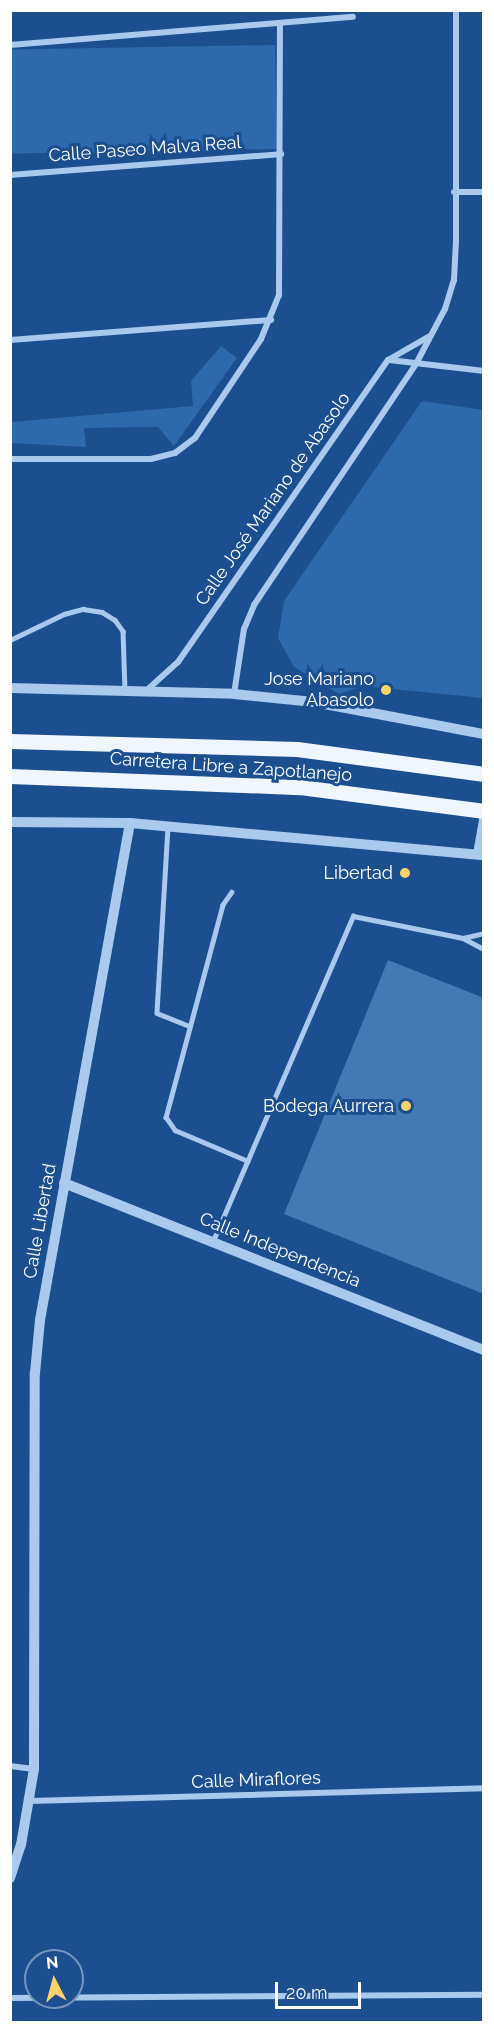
<!DOCTYPE html>
<html>
<head>
<meta charset="utf-8">
<style>
	body { margin:0 }
	#map { position:relative; width:494px; height:2033px; overflow:hidden; background:#1b4f8f; font-family:Raleway,sans-serif }
	div>[style] { position:absolute }
	[style*='--x'] { left:calc(var(--x)*1px); top:calc(var(--y)*1px); width:calc(var(--w)*1px); rotate:calc(var(--a)*1deg) }
	.green>* { inset:0; background:#2e69ad; transform-origin:0 0 }
	.building>* { inset:0; background:#4478b7 }
	.service>* { height:4.5px; margin:-2.25px; padding:0 2.25px; transform-origin:2.25px; border-radius:2.25px; background:#a9c9ee }
	.minor>* { height:6px; margin:-3px; padding:0 3px; transform-origin:3px; border-radius:3px; background:#a9c9ee }
	.tertiary>* { height:10px; margin:-5px; padding:0 5px; transform-origin:5px; border-radius:5px; background:#a9c9ee }
	.primary>* { height:15px; margin:-7.5px; padding:0 7.5px; transform-origin:7.5px; border-radius:7.5px; background:#f0f6ff }
	.dots>* { width:16px; height:16px; translate:-50% -50%; box-sizing:border-box; border:3px solid #1b4f8f; border-radius:50% }
	span { translate:-50% -50%; white-space:nowrap; text-align:center; line-height:1.15; -webkit-text-stroke:6px #1b4f8f; paint-order:stroke }
	.street-label { font-size:18px; color:#fff }
	.poi-label { font-size:18px; color:#fff }
	.right { translate:-100% -50%; text-align:right }
	.frame { position:absolute; inset:0; border:12px solid #fff; pointer-events:none }
	.north { position:absolute; left:24px; top:1949px; width:60px; height:60px; box-sizing:border-box; background:#1b4f8f; border:2px solid #7695bc; border-radius:50%; rotate:354deg; font-size:16px; font-weight:700; line-height:24px; text-align:center; color:#fff }
	.north::after { content:''; display:block; margin:auto; width:21px; height:27px; background:#ffd166; clip-path:polygon(50% 0,100% 100%,50% 72%,0 100%) }
	.scale { position:absolute; left:275px; top:1982px; width:86px; height:27px; box-sizing:border-box; border:3px solid #fff; border-top:0; padding-left:8px; font-size:18px; line-height:21px; white-space:nowrap; color:#fff; -webkit-text-stroke:4px #1b4f8f; paint-order:stroke }
</style>
</head>
<body>
<div id="map">
	<div class="green">
		<i style="left:275px;top:45px;width:104px;height:265px;rotate:89deg"></i>
		<i style="clip-path:polygon(221px 346px,237px 358px,174px 446px,158px 427px,84px 428px,86px 447px,11px 443px,11px 422px,193px 406px,191px 381px)"></i>
		<i style="clip-path:polygon(422px 401px,483px 410px,483px 698px,363px 686px,339px 694px,294px 667px,278px 638px,284px 601px)"></i>
	</div>
	<div class="building">
		<i style="clip-path:polygon(388px 960px,484px 998px,484px 1294px,284px 1214px)"></i>
	</div>
	<div class="service">
		<i style="--x:10;--y:640;--w:60;--a:-25.7"></i>
		<i style="--x:64;--y:614;--w:20;--a:-15"></i>
		<i style="--x:83;--y:609;--w:19;--a:9"></i>
		<i style="--x:102;--y:612;--w:15;--a:32"></i>
		<i style="--x:115;--y:620;--w:14;--a:54"></i>
		<i style="--x:123;--y:631;--w:59;--a:88.1"></i>
		<i style="--x:168;--y:827;--w:186;--a:93.4"></i>
		<i style="--x:157;--y:1013;--w:35;--a:22"></i>
		<i style="--x:232;--y:892;--w:16;--a:125"></i>
		<i style="--x:223;--y:905;--w:220;--a:105"></i>
		<i style="--x:166;--y:1117;--w:16;--a:55"></i>
		<i style="--x:175;--y:1130;--w:79;--a:23"></i>
		<i style="--x:463;--y:938;--w:22;--a:-13"></i>
		<i style="--x:213;--y:1241;--w:354;--a:-66.7"></i>
		<i style="--x:353;--y:916;--w:112;--a:11.3"></i>
		<i style="--x:463;--y:938;--w:24;--a:28"></i>
	</div>
	<div class="minor">
		<i style="--x:10;--y:45;--w:344;--a:-4.7"></i>
		<i style="--x:10;--y:175;--w:272;--a:-4.4"></i>
		<i style="--x:454;--y:192;--w:30;--a:0"></i>
		<i style="--x:10;--y:340;--w:262;--a:-4.4"></i>
		<i style="--x:389;--y:360;--w:96;--a:6.6"></i>
		<i style="--x:10;--y:459;--w:141;--a:0"></i>
		<i style="--x:151;--y:459;--w:25;--a:-14"></i>
		<i style="--x:175;--y:453;--w:25;--a:-37"></i>
		<i style="--x:195;--y:438;--w:119;--a:-56.3"></i>
		<i style="--x:261;--y:339;--w:48;--a:-67.8"></i>
		<i style="--x:279;--y:295;--w:271;--a:-89.8"></i>
		<i style="--x:147;--y:690;--w:42;--a:-42.1"></i>
		<i style="--x:178;--y:662;--w:368;--a:-55.2"></i>
		<i style="--x:388;--y:360;--w:48;--a:-29.7"></i>
		<i style="--x:234;--y:694;--w:66;--a:-81.3"></i>
		<i style="--x:244;--y:629;--w:26;--a:-67"></i>
		<i style="--x:254;--y:605;--w:293;--a:-56.1"></i>
		<i style="--x:417;--y:362;--w:60;--a:-62.2"></i>
		<i style="--x:445;--y:309;--w:30;--a:-73"></i>
		<i style="--x:454;--y:280;--w:40;--a:-87.1"></i>
		<i style="--x:456;--y:240;--w:230;--a:-90"></i>
		<i style="--x:10;--y:1766;--w:24;--a:7"></i>
		<i style="--x:30;--y:1801;--w:454;--a:-1.6"></i>
		<i style="--x:10;--y:1998;--w:474;--a:-0.4"></i>
	</div>
	<div class="tertiary">
		<i style="--x:10;--y:688;--w:224;--a:1.5"></i>
		<i style="--x:234;--y:694;--w:80;--a:5.7"></i>
		<i style="--x:314;--y:702;--w:173;--a:10.7"></i>
		<i style="--x:10;--y:822;--w:120;--a:0.5"></i>
		<i style="--x:130;--y:823;--w:355;--a:5.2"></i>
		<i style="--x:478;--y:854;--w:36;--a:-80"></i>
		<i style="--x:64;--y:1183;--w:452;--a:21.7"></i>
		<i style="--x:10;--y:1878;--w:35;--a:-72"></i>
		<i style="--x:21;--y:1845;--w:77;--a:-80.3"></i>
		<i style="--x:34;--y:1769;--w:396;--a:-89.9"></i>
		<i style="--x:35;--y:1373;--w:53;--a:-84.6"></i>
		<i style="--x:40;--y:1320;--w:505;--a:-79.74"></i>
	</div>
	<div class="primary">
		<i style="--x:10;--y:741;--w:287;--a:1.6"></i>
		<i style="--x:297;--y:749;--w:189;--a:7.6"></i>
		<i style="--x:10;--y:776;--w:290;--a:2.2"></i>
		<i style="--x:300;--y:787;--w:186;--a:7.4"></i>
	</div>
	<div class="dots">
		<i style="left:386px;top:690px;background:#ffd166"></i>
		<i style="left:405px;top:873px;background:#ffd166"></i>
		<i style="left:406px;top:1106px;background:#ffd166"></i>
	</div>
	<div class="street-label">
		<span style="left:145px;top:149px;rotate:-4deg">Calle Paseo Malva Real</span>
		<span style="left:273px;top:499px;rotate:-55deg">Calle José Mariano de Abasolo</span>
		<span style="left:231px;top:767px;rotate:4deg">Carretera Libre a Zapotlanejo</span>
		<span style="left:40px;top:1221px;rotate:-80deg">Calle Libertad</span>
		<span style="left:280px;top:1250px;rotate:22deg">Calle Independencia</span>
		<span style="left:256px;top:1780px;rotate:-2deg">Calle Miraflores</span>
	</div>
	<div class="poi-label">
		<span class="right" style="left:374px;top:690px">Jose Mariano<br>Abasolo</span>
		<span class="right" style="left:393px;top:873px">Libertad</span>
		<span class="right" style="left:394px;top:1106px">Bodega Aurrera</span>
	</div>
	<div class="frame"></div>
	<div class="north">N</div>
	<div class="scale">20 m</div>
</div>
</body>
</html>
